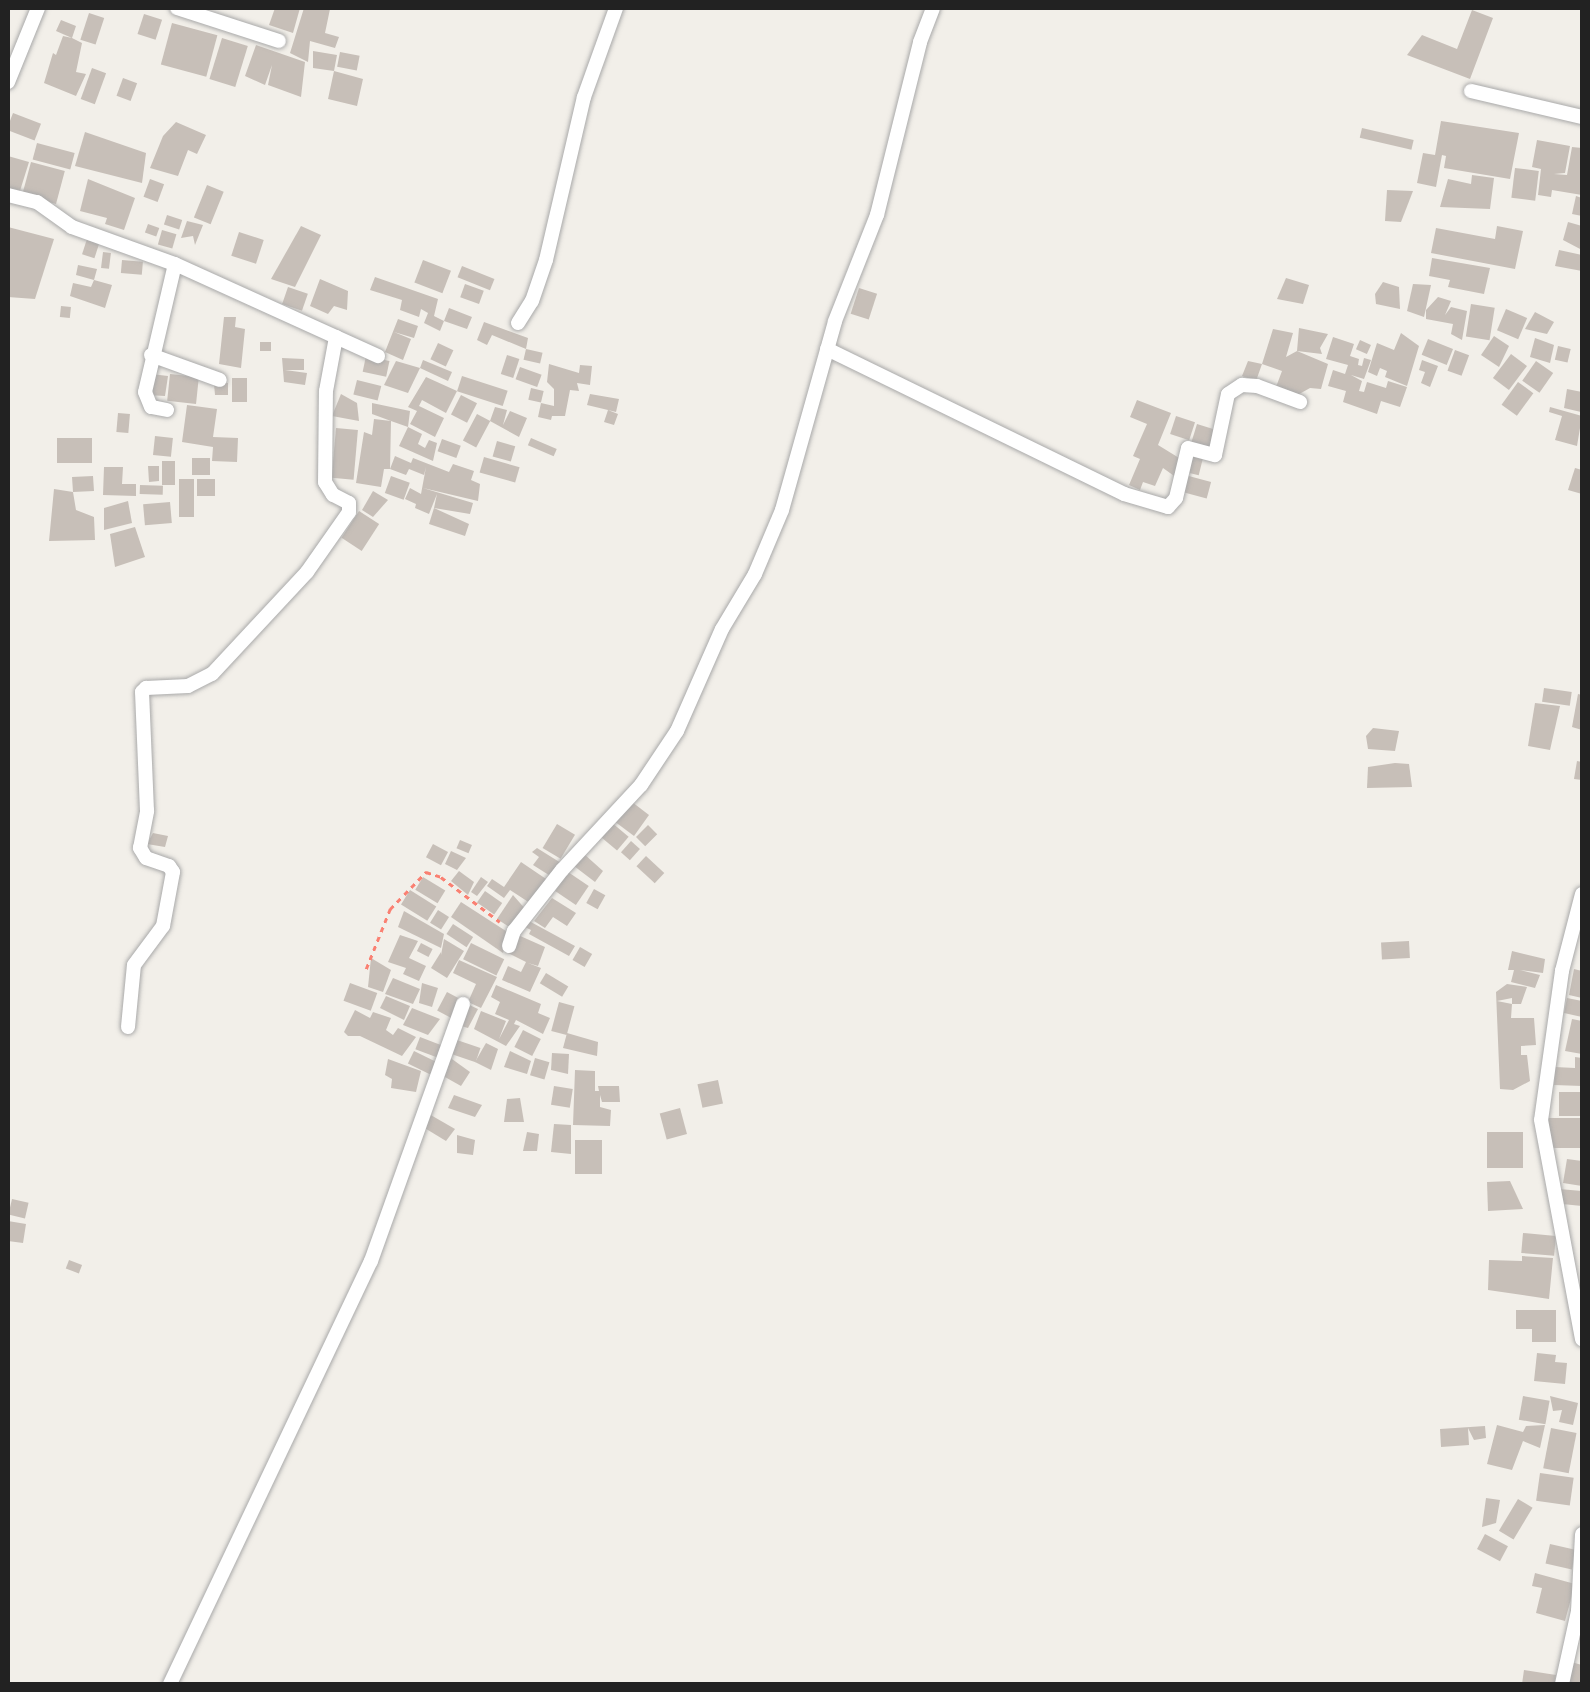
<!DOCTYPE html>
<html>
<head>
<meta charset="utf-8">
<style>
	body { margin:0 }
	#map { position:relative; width:1590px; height:1692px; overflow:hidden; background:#f2efe9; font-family:"Exo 2",sans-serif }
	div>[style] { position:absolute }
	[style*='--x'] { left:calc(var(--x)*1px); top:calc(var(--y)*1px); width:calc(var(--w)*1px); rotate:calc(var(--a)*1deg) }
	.building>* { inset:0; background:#c7bfb8; transform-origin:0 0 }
	.path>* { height:2.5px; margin-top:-1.25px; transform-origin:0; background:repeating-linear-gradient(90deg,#fa8072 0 5px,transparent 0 10px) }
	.roads { filter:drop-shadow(0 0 2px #a9a9a9) drop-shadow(0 0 2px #a9a9a9) }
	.minor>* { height:14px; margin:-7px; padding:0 7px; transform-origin:7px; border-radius:7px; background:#fff }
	span { translate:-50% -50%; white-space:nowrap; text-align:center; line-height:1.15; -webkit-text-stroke:10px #fff; paint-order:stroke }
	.frame { position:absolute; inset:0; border:10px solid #222; pointer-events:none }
</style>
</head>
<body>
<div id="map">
	<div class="building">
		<i style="clip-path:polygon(275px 8px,300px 8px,293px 33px,269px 25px)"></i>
		<i style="clip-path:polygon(304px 8px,330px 9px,325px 33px,339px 37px,335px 48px,310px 41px,308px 62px,290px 53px)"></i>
		<i style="clip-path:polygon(1472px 10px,1493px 18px,1470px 79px,1407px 55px,1422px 35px,1457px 49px)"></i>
		<i style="left:89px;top:13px;width:16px;height:28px;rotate:18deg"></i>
		<i style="left:144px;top:14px;width:19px;height:21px;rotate:18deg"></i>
		<i style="clip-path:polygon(61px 20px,76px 26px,72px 38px,82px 43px,76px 72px,86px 74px,76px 96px,44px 83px,53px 53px,56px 55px,63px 36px,72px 38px,56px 31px)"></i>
		<i style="left:172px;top:23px;width:47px;height:43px;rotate:15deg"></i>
		<i style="left:222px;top:38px;width:27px;height:43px;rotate:17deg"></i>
		<i style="clip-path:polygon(256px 45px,305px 62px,301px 97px,268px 85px,272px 65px,265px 85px,245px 76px)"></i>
		<i style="clip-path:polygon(313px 51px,337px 55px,334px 71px,363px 79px,357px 106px,328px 99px,334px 71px,313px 68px)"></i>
		<i style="left:340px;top:52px;width:20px;height:15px;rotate:11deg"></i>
		<i style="left:92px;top:68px;width:15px;height:33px;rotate:20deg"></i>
		<i style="left:123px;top:78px;width:15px;height:19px;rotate:20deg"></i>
		<i style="left:13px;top:113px;width:30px;height:18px;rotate:21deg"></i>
		<i style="clip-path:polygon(1441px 121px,1519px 133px,1510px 179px,1444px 168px,1446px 156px,1442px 155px,1436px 187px,1417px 183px,1423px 153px,1435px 155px)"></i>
		<i style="clip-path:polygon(176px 122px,206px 135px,197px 154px,188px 150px,178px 176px,150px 168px,163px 136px)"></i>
		<i style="left:1362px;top:128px;width:53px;height:10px;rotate:13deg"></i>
		<i style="clip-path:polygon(85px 132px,146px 153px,142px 183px,75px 166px)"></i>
		<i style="clip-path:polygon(1537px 140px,1570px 146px,1565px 173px,1554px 174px,1567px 175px,1572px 147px,1582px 148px,1582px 195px,1552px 190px,1551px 197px,1538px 195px,1541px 169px,1532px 167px)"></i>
		<i style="left:37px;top:143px;width:39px;height:17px;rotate:15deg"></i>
		<i style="clip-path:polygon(8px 156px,29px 162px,19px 194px,8px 192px)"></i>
		<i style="left:31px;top:162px;width:35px;height:34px;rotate:15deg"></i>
		<i style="left:1515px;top:168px;width:24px;height:30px;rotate:7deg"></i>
		<i style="clip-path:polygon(1472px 175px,1494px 178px,1490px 209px,1440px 207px,1448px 179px,1471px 184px)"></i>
		<i style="clip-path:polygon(88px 179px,135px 198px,124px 230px,105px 224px,107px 218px,80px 211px)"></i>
		<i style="left:150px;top:179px;width:15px;height:19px;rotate:20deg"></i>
		<i style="left:207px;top:185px;width:18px;height:35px;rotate:22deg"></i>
		<i style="clip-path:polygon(1387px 190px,1413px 191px,1401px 222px,1385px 221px)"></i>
		<i style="clip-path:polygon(1576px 196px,1582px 198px,1582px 216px,1572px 214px)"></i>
		<i style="left:167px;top:215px;width:16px;height:10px;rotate:18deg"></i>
		<i style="clip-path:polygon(187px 221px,203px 225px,195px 245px,193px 236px,181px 238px)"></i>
		<i style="clip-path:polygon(1568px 222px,1582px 226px,1582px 250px,1563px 240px)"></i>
		<i style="left:148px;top:224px;width:12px;height:9px;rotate:20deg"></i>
		<i style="clip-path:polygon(301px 226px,321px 235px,295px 287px,271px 279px)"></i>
		<i style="clip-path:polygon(1497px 226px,1523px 231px,1515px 269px,1431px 253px,1436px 228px,1495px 239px)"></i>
		<i style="clip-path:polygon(8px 227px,54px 239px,35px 299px,8px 297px)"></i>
		<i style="left:162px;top:230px;width:15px;height:15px;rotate:16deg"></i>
		<i style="left:239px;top:232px;width:26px;height:25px;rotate:18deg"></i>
		<i style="left:87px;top:239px;width:13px;height:16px;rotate:18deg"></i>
		<i style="clip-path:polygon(1559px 250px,1582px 255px,1582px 271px,1555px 266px)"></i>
		<i style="left:103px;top:252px;width:8px;height:16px;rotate:7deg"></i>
		<i style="clip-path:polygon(1432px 258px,1490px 268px,1484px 294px,1448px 287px,1450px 280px,1429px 276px)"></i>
		<i style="left:122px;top:260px;width:21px;height:13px;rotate:5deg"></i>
		<i style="left:423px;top:260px;width:30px;height:24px;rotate:21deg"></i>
		<i style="clip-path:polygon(78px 265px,97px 269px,94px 280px,76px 275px)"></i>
		<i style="left:462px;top:266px;width:35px;height:12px;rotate:22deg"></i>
		<i style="clip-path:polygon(375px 277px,438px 299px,434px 316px,444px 321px,449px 308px,472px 317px,467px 329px,444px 321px,440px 331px,424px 323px,428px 313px,421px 309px,419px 317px,400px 310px,402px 300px,370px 290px)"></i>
		<i style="clip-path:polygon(1286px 278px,1309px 285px,1303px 304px,1277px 299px)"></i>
		<i style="clip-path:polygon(320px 279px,348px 291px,347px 310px,334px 306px,328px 314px,310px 306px)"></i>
		<i style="clip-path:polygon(94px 280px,112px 285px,105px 308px,70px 296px,73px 283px,91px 287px)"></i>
		<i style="clip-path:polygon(1383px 282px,1399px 287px,1400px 309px,1376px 304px,1375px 294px)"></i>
		<i style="left:465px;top:284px;width:20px;height:14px;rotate:20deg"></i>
		<i style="clip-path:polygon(1413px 284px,1431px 285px,1424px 317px,1407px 311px)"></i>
		<i style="left:288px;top:287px;width:21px;height:18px;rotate:19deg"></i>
		<i style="left:859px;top:288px;width:19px;height:27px;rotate:18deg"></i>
		<i style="clip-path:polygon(1438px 297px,1451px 301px,1445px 315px,1451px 307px,1467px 311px,1462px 340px,1451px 334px,1453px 324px,1426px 319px,1426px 310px)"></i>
		<i style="left:1471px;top:304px;width:24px;height:33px;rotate:9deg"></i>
		<i style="left:61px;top:306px;width:10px;height:11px;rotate:6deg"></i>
		<i style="left:1506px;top:309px;width:23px;height:23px;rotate:23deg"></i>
		<i style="clip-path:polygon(1535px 312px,1554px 322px,1547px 334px,1525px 329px)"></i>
		<i style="clip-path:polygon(224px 317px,236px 317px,235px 327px,245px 329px,241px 368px,219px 364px)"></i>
		<i style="clip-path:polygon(398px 319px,418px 326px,414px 338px,394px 332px,411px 339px,403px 360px,385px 352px)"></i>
		<i style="clip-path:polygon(484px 322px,528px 338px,526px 349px,492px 335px,487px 345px,477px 340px)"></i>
		<i style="clip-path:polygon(1299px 328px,1328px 334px,1320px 348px,1322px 354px,1297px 351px,1328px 364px,1321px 389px,1310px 388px,1294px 397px,1276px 387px,1282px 371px,1262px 364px,1256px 381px,1242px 376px,1248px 361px,1262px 364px,1273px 329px,1293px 333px,1286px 357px,1297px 351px)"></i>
		<i style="clip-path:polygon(1401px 333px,1419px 346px,1407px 386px,1385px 377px,1387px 371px,1380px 368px,1377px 376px,1368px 372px,1377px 343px,1394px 350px)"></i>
		<i style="clip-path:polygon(1494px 336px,1509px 346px,1499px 367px,1481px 355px)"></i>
		<i style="clip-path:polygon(1333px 337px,1354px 344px,1350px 356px,1359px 359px,1358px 365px,1362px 366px,1364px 358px,1371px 360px,1364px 379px,1351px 375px,1362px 381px,1359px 391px,1364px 392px,1367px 382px,1386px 388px,1388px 381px,1407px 387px,1400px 407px,1381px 401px,1377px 414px,1343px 402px,1346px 391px,1328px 386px,1333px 370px,1345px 374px,1348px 365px,1326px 359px)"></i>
		<i style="clip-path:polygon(1535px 338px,1554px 345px,1550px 363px,1530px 357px)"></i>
		<i style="left:1428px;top:339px;width:27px;height:17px;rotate:22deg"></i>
		<i style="left:1360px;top:340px;width:12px;height:10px;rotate:24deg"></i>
		<i style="left:260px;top:342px;width:11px;height:9px"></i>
		<i style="left:438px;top:343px;width:17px;height:18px;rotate:25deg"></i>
		<i style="left:1558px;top:346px;width:13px;height:14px;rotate:13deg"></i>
		<i style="left:526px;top:349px;width:17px;height:11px;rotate:13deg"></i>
		<i style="left:1455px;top:350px;width:15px;height:22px;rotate:20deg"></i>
		<i style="left:1511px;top:354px;width:20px;height:30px;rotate:37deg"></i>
		<i style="left:507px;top:355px;width:13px;height:20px;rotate:18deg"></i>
		<i style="left:366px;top:356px;width:24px;height:16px;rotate:12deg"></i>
		<i style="clip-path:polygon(282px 358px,304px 359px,304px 370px,285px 370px,307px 373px,305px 385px,284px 382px)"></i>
		<i style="clip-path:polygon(423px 360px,452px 372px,448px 381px,420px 368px)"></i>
		<i style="clip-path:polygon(1422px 360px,1438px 366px,1430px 387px,1421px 383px,1425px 372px,1419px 370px)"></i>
		<i style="clip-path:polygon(396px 361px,420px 368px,408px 393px,384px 385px)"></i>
		<i style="left:1536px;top:361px;width:21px;height:24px;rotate:35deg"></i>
		<i style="clip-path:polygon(549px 364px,579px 373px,580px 365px,592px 366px,590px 385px,577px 383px,579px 391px,570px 390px,565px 416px,552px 416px,551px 420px,538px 417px,541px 403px,554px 406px,554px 389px,547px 382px)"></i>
		<i style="left:520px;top:367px;width:23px;height:13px;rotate:20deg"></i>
		<i style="clip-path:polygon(151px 374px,168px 376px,165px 396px,147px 395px)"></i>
		<i style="left:170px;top:374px;width:29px;height:27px;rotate:6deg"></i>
		<i style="left:462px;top:376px;width:48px;height:16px;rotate:18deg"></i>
		<i style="clip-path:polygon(426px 377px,457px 391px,446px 413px,422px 400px,419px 406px,444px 418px,435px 437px,410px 424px,417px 411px,408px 407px)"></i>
		<i style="left:232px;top:378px;width:15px;height:24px"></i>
		<i style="left:357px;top:380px;width:25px;height:15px;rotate:14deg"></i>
		<i style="left:1518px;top:382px;width:19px;height:28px;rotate:36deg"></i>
		<i style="clip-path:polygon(228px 383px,228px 395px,215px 395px,214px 384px)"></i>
		<i style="left:531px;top:388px;width:13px;height:12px;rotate:13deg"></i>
		<i style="clip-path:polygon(1567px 389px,1582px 392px,1581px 412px,1564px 408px)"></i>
		<i style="clip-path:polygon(341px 394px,357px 403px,359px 421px,332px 416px)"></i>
		<i style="clip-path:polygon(590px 394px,619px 399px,616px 412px,608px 410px,618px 414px,614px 425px,604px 422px,608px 410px,587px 405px)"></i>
		<i style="left:461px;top:395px;width:18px;height:22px;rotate:27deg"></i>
		<i style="clip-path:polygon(1137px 400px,1171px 413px,1158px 445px,1184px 461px,1177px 478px,1163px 468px,1155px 486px,1143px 482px,1140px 490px,1129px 485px,1140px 459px,1133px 456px,1147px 424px,1130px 417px)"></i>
		<i style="clip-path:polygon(372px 403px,410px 411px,408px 427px,391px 421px,390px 469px,384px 469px,381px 487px,356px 483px,364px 432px,372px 435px,374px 419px,391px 421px,372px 414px)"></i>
		<i style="clip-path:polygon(187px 405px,217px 409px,213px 437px,238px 438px,237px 462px,212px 461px,213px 447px,182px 442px)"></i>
		<i style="clip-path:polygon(495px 407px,507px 410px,503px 425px,510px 411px,527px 418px,519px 437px,490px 421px)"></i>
		<i style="clip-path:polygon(1550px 407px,1582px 416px,1577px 446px,1555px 440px,1562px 416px,1549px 412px)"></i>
		<i style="left:118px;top:413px;width:12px;height:19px;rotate:5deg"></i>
		<i style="left:477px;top:414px;width:15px;height:30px;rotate:28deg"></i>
		<i style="left:1176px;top:416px;width:20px;height:19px;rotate:18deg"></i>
		<i style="left:1197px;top:424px;width:21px;height:21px;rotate:17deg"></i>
		<i style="clip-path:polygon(408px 427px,422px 434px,418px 444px,425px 448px,429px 440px,437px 443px,433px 461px,399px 446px)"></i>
		<i style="left:336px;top:428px;width:22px;height:50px;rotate:5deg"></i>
		<i style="left:155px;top:436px;width:18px;height:19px;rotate:6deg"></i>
		<i style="left:57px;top:438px;width:35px;height:25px"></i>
		<i style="left:531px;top:438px;width:28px;height:8px;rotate:23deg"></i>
		<i style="left:442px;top:439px;width:20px;height:13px;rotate:20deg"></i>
		<i style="left:497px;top:441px;width:19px;height:16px;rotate:16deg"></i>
		<i style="left:1188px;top:452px;width:16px;height:20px;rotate:14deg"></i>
		<i style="clip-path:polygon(395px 456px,411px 463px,413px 458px,449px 472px,453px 464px,474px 471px,471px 480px,480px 484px,478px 501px,423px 488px,473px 503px,470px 514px,434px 508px,437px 494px,429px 514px,415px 508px,416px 504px,405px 499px,410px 488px,421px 494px,426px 467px,424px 475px,409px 469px,406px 475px,390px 469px)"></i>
		<i style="left:484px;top:457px;width:37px;height:16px;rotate:16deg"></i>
		<i style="left:192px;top:458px;width:18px;height:17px"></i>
		<i style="left:175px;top:461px;width:24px;height:13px;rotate:90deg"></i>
		<i style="clip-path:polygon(148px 466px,159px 466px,159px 481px,149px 482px)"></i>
		<i style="clip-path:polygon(104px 467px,123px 467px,122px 484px,136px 484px,136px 496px,103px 495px)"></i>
		<i style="clip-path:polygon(1575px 468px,1582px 470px,1582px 494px,1568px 490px)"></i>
		<i style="left:1185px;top:475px;width:27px;height:17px;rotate:15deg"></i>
		<i style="clip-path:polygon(93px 476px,94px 491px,73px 492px,76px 510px,94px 517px,95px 540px,49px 541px,54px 489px,73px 492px,72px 477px)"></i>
		<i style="left:391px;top:476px;width:20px;height:18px;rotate:20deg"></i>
		<i style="left:179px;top:479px;width:15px;height:38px"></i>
		<i style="left:197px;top:479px;width:18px;height:17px"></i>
		<i style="left:140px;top:485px;width:23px;height:9px;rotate:2deg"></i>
		<i style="clip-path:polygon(373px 491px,388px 500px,373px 517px,362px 510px)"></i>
		<i style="clip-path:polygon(128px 501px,132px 523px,104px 530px,104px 508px)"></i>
		<i style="left:170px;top:502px;width:21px;height:27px;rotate:85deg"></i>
		<i style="clip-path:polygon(434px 508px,469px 524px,465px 536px,429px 524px)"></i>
		<i style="left:359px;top:511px;width:24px;height:32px;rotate:33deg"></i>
		<i style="clip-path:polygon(135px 527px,145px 557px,115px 567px,110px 534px)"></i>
		<i style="left:1544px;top:688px;width:28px;height:14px;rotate:8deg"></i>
		<i style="clip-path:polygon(1578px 694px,1582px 695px,1582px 730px,1572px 727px)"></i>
		<i style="clip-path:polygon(1535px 703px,1560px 706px,1550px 750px,1528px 746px)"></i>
		<i style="clip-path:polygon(1373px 728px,1399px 731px,1395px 751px,1368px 749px,1366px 736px)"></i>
		<i style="clip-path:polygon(1577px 761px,1582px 762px,1582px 780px,1574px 779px)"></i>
		<i style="clip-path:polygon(1395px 763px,1409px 764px,1412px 787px,1367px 788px,1368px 767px)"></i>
		<i style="clip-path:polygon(632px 802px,649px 815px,634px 836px,614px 821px)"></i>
		<i style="left:611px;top:822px;width:23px;height:18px;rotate:40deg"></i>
		<i style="left:557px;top:824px;width:21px;height:28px;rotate:31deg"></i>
		<i style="left:648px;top:825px;width:13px;height:17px;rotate:45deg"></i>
		<i style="clip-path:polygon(153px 833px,168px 836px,165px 847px,147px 844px)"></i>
		<i style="left:460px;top:840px;width:13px;height:9px;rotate:23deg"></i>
		<i style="left:631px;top:841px;width:12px;height:15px;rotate:42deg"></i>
		<i style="left:433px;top:844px;width:17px;height:15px;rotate:28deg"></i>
		<i style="clip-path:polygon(537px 848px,561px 863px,552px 877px,533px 865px,539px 857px,532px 852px)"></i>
		<i style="clip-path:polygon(451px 851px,466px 858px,457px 870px,445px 864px)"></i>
		<i style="clip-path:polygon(584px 854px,603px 871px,595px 882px,574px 866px)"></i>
		<i style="left:646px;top:856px;width:25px;height:14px;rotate:43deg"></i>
		<i style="clip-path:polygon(521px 862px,549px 881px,533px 905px,510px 890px,504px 898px,487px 886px,492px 879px,504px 887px)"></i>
		<i style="clip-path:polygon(459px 871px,474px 882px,468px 895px,451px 881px)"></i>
		<i style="left:568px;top:872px;width:25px;height:23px;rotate:34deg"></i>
		<i style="left:423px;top:877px;width:26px;height:15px;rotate:31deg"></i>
		<i style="clip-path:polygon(481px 877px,488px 882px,477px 896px,471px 892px)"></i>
		<i style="left:594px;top:889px;width:13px;height:16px;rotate:29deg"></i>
		<i style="left:410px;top:890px;width:31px;height:17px;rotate:32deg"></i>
		<i style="left:485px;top:891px;width:21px;height:14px;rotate:35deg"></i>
		<i style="clip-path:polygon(513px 895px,527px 911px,514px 930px,497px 919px)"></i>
		<i style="clip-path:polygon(552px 898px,576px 913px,567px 926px,553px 917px,545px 928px,534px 921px)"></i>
		<i style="clip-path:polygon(461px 902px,509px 933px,503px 953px,451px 917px)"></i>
		<i style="left:438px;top:910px;width:13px;height:15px;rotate:32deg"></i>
		<i style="clip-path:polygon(404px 911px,444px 934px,441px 948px,398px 927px)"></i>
		<i style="clip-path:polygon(529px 921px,575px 946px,569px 956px,529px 934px,531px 930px,525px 927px)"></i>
		<i style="left:453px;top:924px;width:24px;height:12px;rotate:33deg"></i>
		<i style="clip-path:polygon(400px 935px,418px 941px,409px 958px,426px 966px,419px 981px,403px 974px,406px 968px,388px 962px)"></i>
		<i style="clip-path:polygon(518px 935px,545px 947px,538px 966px,528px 963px,541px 968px,530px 992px,502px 980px,508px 966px,521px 972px,526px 962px,508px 953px)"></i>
		<i style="clip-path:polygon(444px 939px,464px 951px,447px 978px,431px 968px,441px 952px,441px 955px)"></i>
		<i style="left:1409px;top:941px;width:17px;height:28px;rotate:87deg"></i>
		<i style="left:421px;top:943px;width:13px;height:9px;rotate:27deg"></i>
		<i style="left:471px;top:943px;width:37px;height:18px;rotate:26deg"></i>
		<i style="left:580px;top:947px;width:14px;height:15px;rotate:30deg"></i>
		<i style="clip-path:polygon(1512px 951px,1545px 959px,1543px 973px,1520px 970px,1540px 975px,1535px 988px,1511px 982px,1514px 970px,1508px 970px)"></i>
		<i style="clip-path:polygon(371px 958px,391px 970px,383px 992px,368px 987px)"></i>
		<i style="clip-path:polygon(459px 960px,497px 977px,481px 1008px,468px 1002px,476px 984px,453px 973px)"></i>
		<i style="clip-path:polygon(1574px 969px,1582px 971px,1582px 998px,1569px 995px)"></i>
		<i style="left:546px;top:973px;width:26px;height:12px;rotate:31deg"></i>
		<i style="clip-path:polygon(393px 978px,420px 989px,413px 1004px,385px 994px)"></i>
		<i style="left:350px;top:983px;width:29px;height:19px;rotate:20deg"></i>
		<i style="clip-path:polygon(422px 983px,438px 988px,432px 1007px,419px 1003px)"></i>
		<i style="clip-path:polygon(1507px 984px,1527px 987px,1521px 1004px,1512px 1004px,1512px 998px,1497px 1001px,1512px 1004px,1511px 1018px,1534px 1018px,1536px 1045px,1521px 1046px,1521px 1055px,1527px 1055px,1530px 1081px,1513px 1090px,1500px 1089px,1496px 992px)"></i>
		<i style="clip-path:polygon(496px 985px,541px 1004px,538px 1013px,550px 1018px,543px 1034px,516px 1020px,514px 1024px,520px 1026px,506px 1046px,474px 1029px,481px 1011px,506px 1021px,499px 1039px,509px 1020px,495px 1014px,500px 1002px,491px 997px)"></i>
		<i style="left:447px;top:992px;width:17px;height:21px;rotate:28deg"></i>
		<i style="clip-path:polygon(386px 996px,410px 1006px,404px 1020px,380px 1008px)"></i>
		<i style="clip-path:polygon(1567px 998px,1582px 1001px,1582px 1017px,1564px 1013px)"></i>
		<i style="left:559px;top:1002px;width:16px;height:30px;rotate:15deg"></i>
		<i style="clip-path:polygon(465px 1003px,478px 1009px,468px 1028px,461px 1026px)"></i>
		<i style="clip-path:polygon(412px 1008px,440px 1019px,428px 1035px,403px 1025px)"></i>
		<i style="clip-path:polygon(355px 1010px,370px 1018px,373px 1012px,391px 1018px,386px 1030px,393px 1035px,398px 1028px,416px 1037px,402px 1056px,360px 1036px,348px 1036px,344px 1032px)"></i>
		<i style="clip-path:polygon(1572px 1019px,1582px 1021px,1582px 1054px,1565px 1051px)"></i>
		<i style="left:523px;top:1030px;width:20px;height:19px;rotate:27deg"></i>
		<i style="clip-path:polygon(567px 1033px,598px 1042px,597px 1056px,563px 1048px)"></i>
		<i style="left:420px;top:1037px;width:25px;height:13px;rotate:21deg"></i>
		<i style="left:454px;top:1039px;width:28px;height:15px;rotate:19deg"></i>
		<i style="clip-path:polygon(486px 1043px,498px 1049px,491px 1070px,475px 1062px)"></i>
		<i style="left:414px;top:1051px;width:25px;height:14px;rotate:26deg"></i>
		<i style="clip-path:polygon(510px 1051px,531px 1061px,527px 1074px,504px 1067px)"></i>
		<i style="clip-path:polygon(552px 1053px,569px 1054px,568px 1074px,551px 1070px)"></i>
		<i style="clip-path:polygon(445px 1054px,470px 1072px,461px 1086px,436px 1072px)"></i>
		<i style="clip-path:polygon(1575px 1057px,1582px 1058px,1582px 1086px,1554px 1085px,1555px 1067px,1575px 1068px)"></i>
		<i style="left:535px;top:1058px;width:15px;height:18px;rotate:16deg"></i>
		<i style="clip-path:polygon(388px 1059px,421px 1071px,416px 1092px,391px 1088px,392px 1079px,385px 1075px)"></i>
		<i style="clip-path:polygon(575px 1070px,595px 1071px,595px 1091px,599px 1091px,598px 1086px,619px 1086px,620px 1102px,602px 1102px,600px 1095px,600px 1107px,611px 1110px,610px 1126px,573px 1125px)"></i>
		<i style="left:718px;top:1080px;width:24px;height:21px;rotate:78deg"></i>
		<i style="left:554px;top:1086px;width:19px;height:19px;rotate:9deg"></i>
		<i style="left:1559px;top:1092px;width:23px;height:24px"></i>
		<i style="clip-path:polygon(454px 1095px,482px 1105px,475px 1117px,448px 1108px)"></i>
		<i style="clip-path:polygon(520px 1098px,524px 1122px,504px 1122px,507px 1099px)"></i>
		<i style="left:680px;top:1108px;width:27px;height:21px;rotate:75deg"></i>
		<i style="clip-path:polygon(429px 1114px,455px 1129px,446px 1141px,423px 1127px)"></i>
		<i style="left:1546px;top:1118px;width:36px;height:30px"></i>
		<i style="clip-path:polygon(554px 1124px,571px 1125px,571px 1154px,551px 1152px)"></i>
		<i style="clip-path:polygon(527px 1132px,539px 1134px,537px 1151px,523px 1151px)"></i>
		<i style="left:1487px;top:1132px;width:36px;height:36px"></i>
		<i style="clip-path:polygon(457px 1135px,475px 1140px,473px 1155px,457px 1153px)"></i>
		<i style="left:575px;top:1140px;width:27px;height:34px"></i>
		<i style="clip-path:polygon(1567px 1159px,1582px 1161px,1582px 1186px,1563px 1183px)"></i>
		<i style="clip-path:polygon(1510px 1181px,1523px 1209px,1488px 1211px,1487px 1182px)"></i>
		<i style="clip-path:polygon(1559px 1189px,1582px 1191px,1582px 1206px,1562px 1204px)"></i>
		<i style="left:12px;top:1199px;width:17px;height:16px;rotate:13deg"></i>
		<i style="clip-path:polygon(8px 1221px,26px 1224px,23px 1243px,8px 1241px)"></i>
		<i style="left:1523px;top:1233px;width:33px;height:20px;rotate:5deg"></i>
		<i style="clip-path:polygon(1522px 1256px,1553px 1258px,1549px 1299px,1488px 1290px,1489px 1260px,1522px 1261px)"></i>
		<i style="left:69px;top:1260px;width:14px;height:9px;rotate:21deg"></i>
		<i style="clip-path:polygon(1516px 1310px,1556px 1310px,1556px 1342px,1532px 1342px,1532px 1329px,1516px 1329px)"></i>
		<i style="clip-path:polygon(1537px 1353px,1556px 1355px,1555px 1362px,1567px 1363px,1565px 1384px,1534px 1381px)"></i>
		<i style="left:1523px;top:1396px;width:27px;height:24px;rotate:10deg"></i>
		<i style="clip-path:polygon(1550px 1396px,1578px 1403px,1573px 1425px,1559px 1422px,1562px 1410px,1553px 1411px)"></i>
		<i style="clip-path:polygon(1497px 1425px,1523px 1432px,1526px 1426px,1545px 1425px,1540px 1448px,1523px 1441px,1512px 1470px,1487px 1464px)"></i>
		<i style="clip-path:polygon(1485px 1426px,1486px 1438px,1474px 1440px,1468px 1428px,1469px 1445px,1441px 1447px,1440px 1429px)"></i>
		<i style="left:1551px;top:1428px;width:26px;height:41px;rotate:11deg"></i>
		<i style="left:1540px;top:1473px;width:34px;height:28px;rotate:8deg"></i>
		<i style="clip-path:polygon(1486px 1498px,1500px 1500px,1496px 1523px,1482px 1527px)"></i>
		<i style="left:1518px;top:1499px;width:17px;height:37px;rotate:31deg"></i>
		<i style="left:1485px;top:1534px;width:26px;height:17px;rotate:28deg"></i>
		<i style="left:1550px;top:1544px;width:27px;height:20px;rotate:13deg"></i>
		<i style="clip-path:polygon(1535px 1573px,1575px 1584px,1565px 1621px,1536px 1613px,1542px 1588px,1532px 1586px)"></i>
		<i style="clip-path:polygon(1571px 1662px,1582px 1665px,1582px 1684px,1566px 1681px)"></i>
		<i style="clip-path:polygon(1524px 1670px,1556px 1675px,1555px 1684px,1522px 1684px)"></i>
	</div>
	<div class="path">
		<i style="--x:366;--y:969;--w:65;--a:-68.2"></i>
		<i style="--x:390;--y:909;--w:52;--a:-45.8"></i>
		<i style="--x:426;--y:872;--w:16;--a:18"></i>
		<i style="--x:441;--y:877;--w:74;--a:37.3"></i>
	</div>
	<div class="roads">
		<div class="minor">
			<i style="--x:177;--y:8;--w:107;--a:17.9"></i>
			<i style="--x:8;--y:82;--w:80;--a:-67.9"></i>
			<i style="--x:1471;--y:91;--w:114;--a:13.2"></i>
			<i style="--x:8;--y:195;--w:30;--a:14"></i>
			<i style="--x:37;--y:202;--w:43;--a:35.5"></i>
			<i style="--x:72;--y:227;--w:109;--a:19.8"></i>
			<i style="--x:175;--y:264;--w:223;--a:24.4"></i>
			<i style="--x:518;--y:323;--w:26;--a:-58"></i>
			<i style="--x:532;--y:301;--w:43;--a:-71.1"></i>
			<i style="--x:546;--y:260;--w:167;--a:-76.9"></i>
			<i style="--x:584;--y:97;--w:95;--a:-70.2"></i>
			<i style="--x:827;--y:349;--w:331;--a:26"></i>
			<i style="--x:1124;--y:494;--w:46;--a:16.5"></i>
			<i style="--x:1168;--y:507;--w:12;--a:-48"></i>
			<i style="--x:1176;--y:498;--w:51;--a:-76.5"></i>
			<i style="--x:1188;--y:448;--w:28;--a:15"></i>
			<i style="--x:1215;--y:455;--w:62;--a:-78"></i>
			<i style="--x:1228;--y:394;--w:17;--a:-33"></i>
			<i style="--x:1242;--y:385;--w:15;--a:4"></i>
			<i style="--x:1257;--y:386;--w:46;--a:20.4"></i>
			<i style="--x:151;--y:355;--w:73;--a:19.9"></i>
			<i style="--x:167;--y:410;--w:16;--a:-169"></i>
			<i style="--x:151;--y:407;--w:16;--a:-112"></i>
			<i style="--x:145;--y:392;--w:131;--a:-76.8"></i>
			<i style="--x:1582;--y:894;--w:80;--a:104.6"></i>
			<i style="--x:1562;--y:971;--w:150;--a:98"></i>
			<i style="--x:1541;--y:1120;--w:223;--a:79.4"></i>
			<i style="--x:509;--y:946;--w:16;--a:-72"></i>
			<i style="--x:514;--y:931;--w:78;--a:-51.8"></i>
			<i style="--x:562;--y:870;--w:116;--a:-47.1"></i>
			<i style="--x:641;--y:785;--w:65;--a:-56.3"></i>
			<i style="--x:677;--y:731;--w:111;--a:-66.2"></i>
			<i style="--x:722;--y:629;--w:64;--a:-59"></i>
			<i style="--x:755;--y:574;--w:69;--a:-67.1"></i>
			<i style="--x:782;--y:510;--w:196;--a:-74.3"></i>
			<i style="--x:835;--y:321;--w:114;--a:-68.4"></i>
			<i style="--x:877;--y:215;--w:178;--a:-76"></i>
			<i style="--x:920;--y:42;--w:36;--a:-69"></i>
			<i style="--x:128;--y:1027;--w:62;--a:-84.5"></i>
			<i style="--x:134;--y:965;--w:49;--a:-53.4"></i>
			<i style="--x:163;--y:926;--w:55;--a:-79.5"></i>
			<i style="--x:173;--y:872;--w:7;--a:-124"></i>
			<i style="--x:169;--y:866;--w:24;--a:-161"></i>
			<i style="--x:146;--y:858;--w:12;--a:-121"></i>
			<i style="--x:140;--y:848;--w:38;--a:-79"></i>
			<i style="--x:147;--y:811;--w:119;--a:-92.4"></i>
			<i style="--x:142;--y:692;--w:6;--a:-45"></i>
			<i style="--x:146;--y:688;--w:42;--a:-2.7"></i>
			<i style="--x:188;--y:686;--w:27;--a:-27"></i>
			<i style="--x:212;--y:674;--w:139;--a:-47"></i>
			<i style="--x:307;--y:572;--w:73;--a:-55"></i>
			<i style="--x:349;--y:512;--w:9;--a:-90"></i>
			<i style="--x:349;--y:503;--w:18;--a:-153"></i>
			<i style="--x:333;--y:495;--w:15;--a:-122"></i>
			<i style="--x:325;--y:482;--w:91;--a:-89.4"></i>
			<i style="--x:326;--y:391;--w:55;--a:-79.5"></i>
			<i style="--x:170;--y:1684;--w:468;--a:-64.6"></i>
			<i style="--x:371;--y:1261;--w:273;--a:-70.3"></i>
			<i style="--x:1562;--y:1684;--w:75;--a:-77.6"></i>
			<i style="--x:1578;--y:1611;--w:77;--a:-87"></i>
		</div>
	</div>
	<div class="frame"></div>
</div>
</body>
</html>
